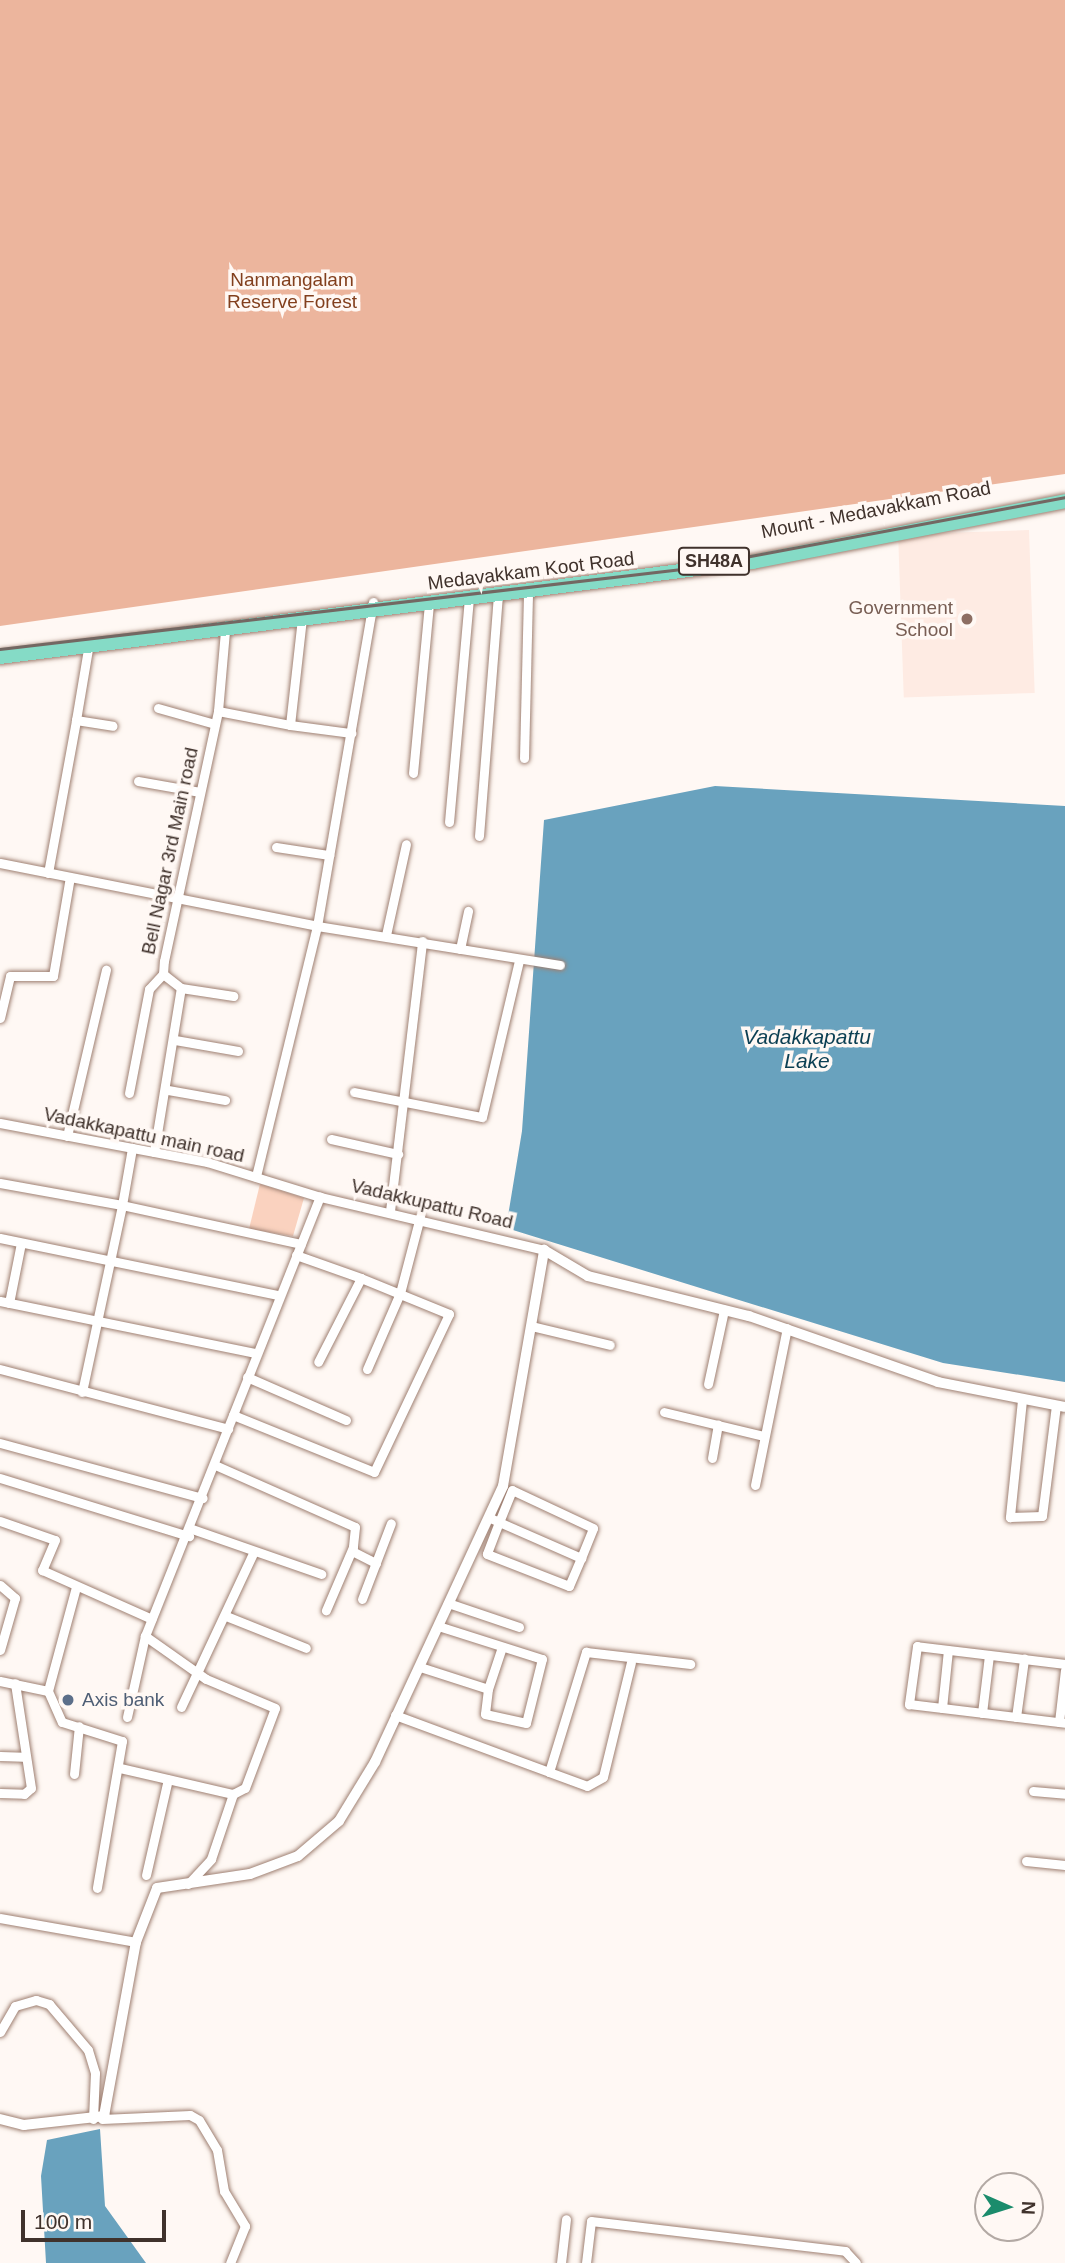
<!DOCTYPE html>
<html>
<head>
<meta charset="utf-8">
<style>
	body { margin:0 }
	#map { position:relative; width:1065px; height:2263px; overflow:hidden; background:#fff8f4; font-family:Helvetica,sans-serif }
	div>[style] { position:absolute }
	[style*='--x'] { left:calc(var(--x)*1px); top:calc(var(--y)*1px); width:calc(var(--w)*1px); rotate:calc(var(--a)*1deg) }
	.education>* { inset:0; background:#feebe3; transform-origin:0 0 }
	.green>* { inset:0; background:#fad2bf }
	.forest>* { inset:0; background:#ecb59d }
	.water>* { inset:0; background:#69a2be }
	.roads { filter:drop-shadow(0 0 2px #9f8072) drop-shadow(0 0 2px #9f8072) }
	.minor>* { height:9px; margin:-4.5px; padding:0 4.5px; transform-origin:4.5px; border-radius:4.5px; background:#fff }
	.tertiary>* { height:10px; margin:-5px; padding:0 5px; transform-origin:5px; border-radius:5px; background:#fff }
	.primary>* { height:14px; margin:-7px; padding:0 7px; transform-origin:7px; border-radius:7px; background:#85dbc6 }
	.rail>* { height:2.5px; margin:-1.25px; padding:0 1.25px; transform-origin:1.25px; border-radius:1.25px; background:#736762 }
	.dots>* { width:19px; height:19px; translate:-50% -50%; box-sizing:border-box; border:4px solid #fff8f4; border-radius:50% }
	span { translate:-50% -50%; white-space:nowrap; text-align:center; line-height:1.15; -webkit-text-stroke:7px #fff8f4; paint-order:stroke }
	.shield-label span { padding:2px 5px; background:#fff8f4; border:2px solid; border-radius:5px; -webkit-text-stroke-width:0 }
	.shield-label { font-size:18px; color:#40322c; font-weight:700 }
	.park-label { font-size:19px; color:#823f1d }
	.street-label { font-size:19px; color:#40322c }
	.education-label { font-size:19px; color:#785e54 }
	.right { translate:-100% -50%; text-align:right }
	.service-label { font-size:19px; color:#4e5e75 }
	.left { translate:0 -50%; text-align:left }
	.water-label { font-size:21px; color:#0c3f53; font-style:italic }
	.north { position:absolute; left:974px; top:2172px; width:70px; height:70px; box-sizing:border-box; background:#fff8f4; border:2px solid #b3a9a4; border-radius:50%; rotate:93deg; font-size:19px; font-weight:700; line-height:28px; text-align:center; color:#40322c }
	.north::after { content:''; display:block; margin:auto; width:24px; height:32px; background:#1b8c6c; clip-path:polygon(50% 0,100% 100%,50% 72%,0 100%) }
	.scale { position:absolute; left:21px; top:2210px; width:145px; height:32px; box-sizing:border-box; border:4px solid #40322c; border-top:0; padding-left:9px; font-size:21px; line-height:24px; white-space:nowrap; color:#40322c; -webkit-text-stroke:5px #fff8f4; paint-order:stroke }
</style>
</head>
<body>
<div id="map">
	<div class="education">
		<i style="left:1029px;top:530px;width:163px;height:131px;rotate:88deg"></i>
	</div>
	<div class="green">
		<i style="clip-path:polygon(260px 1184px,304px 1198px,293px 1236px,249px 1229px)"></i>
	</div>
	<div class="forest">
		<i style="clip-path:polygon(0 0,1065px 0,1065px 474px,0 626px)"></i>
	</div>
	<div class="water">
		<i style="clip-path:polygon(715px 786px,1065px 806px,1065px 1382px,943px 1363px,506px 1228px,522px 1131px,544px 820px)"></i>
		<i style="clip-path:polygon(100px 2129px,105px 2206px,146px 2263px,46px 2263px,41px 2176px,47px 2140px)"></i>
	</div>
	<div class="roads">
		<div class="minor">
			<i style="--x:373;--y:602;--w:329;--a:99.8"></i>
			<i style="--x:317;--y:926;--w:246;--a:9.1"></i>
			<i style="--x:158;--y:708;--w:59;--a:15.7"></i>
			<i style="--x:218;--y:711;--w:73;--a:11"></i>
			<i style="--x:290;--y:725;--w:108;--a:-83.6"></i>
			<i style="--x:76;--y:720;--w:72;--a:-80.4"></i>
			<i style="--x:290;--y:725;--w:62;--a:7.5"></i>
			<i style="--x:524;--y:758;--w:168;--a:-88.6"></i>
			<i style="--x:413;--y:773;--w:171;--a:-84.6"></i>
			<i style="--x:138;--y:781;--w:63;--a:10.1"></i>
			<i style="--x:449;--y:822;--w:225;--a:-84.9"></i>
			<i style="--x:479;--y:836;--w:242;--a:-85.5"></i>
			<i style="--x:276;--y:847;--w:54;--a:8.6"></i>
			<i style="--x:0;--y:863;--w:323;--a:11.2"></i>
			<i style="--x:317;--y:926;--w:258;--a:103.7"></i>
			<i style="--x:48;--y:873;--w:156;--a:-79.6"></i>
			<i style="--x:76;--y:720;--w:37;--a:9"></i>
			<i style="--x:386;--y:935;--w:93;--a:-77.6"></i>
			<i style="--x:460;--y:949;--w:39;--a:-78"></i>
			<i style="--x:181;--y:988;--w:53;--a:8.7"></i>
			<i style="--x:0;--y:1018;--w:43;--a:-76.6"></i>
			<i style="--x:10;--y:976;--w:43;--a:0"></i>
			<i style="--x:53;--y:976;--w:100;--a:-80.3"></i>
			<i style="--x:175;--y:1040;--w:64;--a:9.9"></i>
			<i style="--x:168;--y:1090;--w:58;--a:10"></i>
			<i style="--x:354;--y:1092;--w:130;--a:11.1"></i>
			<i style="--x:482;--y:1117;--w:160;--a:-76.7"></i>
			<i style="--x:129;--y:1093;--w:106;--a:-79.1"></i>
			<i style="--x:149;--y:989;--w:21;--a:-47"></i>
			<i style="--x:0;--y:1123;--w:211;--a:10.7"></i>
			<i style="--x:207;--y:1162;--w:118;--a:17.2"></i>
			<i style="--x:320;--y:1197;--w:230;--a:13.3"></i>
			<i style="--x:67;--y:1136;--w:171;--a:-76.8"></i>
			<i style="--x:331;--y:1139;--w:69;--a:12.6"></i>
			<i style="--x:154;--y:1152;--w:166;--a:-80.7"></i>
			<i style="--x:181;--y:988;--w:23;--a:-142"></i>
			<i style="--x:163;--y:974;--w:13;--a:-86"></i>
			<i style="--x:164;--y:961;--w:256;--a:-77.8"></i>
			<i style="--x:218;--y:711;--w:80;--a:-85"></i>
			<i style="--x:0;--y:1183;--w:124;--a:10.2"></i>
			<i style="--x:122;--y:1205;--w:58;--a:-80"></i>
			<i style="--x:390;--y:1211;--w:272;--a:-83.2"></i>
			<i style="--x:0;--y:1238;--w:284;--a:11.6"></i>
			<i style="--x:296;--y:1255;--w:69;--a:19.5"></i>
			<i style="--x:0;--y:1301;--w:261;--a:11.5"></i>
			<i style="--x:9;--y:1303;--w:61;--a:-78.7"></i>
			<i style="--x:531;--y:1326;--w:81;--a:13.5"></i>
			<i style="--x:0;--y:1369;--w:236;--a:14.7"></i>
			<i style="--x:367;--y:1369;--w:83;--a:-66.5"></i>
			<i style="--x:400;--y:1293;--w:79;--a:-75.3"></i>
			<i style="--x:247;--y:1377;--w:108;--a:23.5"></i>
			<i style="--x:708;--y:1384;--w:76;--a:-77.8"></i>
			<i style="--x:82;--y:1392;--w:191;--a:-77.9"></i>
			<i style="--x:122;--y:1205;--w:183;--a:12.3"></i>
			<i style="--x:1022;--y:1400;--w:118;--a:95.9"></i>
			<i style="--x:1010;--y:1517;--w:32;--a:-2"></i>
			<i style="--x:1042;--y:1516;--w:112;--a:-82.8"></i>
			<i style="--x:664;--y:1412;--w:102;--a:13.6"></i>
			<i style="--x:233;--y:1415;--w:152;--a:22"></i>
			<i style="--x:374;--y:1472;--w:175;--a:-64.6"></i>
			<i style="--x:449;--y:1314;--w:95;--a:-157.8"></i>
			<i style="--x:361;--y:1278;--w:94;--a:117.1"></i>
			<i style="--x:0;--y:1443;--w:210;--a:15.2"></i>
			<i style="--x:712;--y:1458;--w:34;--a:-80"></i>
			<i style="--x:215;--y:1465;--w:153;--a:23.9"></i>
			<i style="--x:355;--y:1527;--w:20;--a:96"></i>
			<i style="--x:353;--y:1547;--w:69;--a:113.2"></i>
			<i style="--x:0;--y:1478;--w:198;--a:17.1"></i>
			<i style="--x:755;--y:1485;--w:160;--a:-78.5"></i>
			<i style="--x:488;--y:1517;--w:12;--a:24"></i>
			<i style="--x:499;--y:1522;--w:90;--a:23.7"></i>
			<i style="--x:581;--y:1558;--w:32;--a:-68"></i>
			<i style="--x:593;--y:1528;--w:89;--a:-154.9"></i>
			<i style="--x:512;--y:1490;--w:35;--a:112"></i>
			<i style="--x:499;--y:1522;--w:34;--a:111"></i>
			<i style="--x:487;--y:1554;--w:88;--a:21.3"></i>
			<i style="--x:569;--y:1586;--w:30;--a:-67"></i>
			<i style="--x:0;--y:1521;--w:58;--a:19.1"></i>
			<i style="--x:55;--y:1540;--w:33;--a:113"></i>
			<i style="--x:42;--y:1570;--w:120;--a:24"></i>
			<i style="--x:192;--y:1529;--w:137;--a:19.2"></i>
			<i style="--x:352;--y:1551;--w:27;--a:27"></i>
			<i style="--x:0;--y:1585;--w:20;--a:41"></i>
			<i style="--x:15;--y:1598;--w:54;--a:106.1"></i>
			<i style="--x:76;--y:1587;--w:108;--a:105.1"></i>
			<i style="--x:48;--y:1691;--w:34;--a:66"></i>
			<i style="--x:62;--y:1722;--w:63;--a:17.6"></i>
			<i style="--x:122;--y:1741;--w:149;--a:99.7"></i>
			<i style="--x:362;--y:1599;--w:81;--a:-69.1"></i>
			<i style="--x:448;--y:1603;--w:75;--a:18.7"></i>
			<i style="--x:226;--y:1616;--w:86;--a:21.8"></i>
			<i style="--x:1065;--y:1664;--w:149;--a:-173.1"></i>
			<i style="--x:917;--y:1646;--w:59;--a:97.9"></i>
			<i style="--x:909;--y:1704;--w:157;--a:6.9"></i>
			<i style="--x:420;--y:1667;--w:71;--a:17.9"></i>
			<i style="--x:488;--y:1689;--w:25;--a:97"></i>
			<i style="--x:485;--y:1714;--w:42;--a:12.4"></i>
			<i style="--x:526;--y:1723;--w:66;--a:-76"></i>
			<i style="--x:542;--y:1659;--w:109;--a:-162.4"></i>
			<i style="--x:0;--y:1681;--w:49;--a:11.8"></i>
			<i style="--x:488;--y:1689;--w:44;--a:-71.6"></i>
			<i style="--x:181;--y:1707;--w:172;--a:-64.9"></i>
			<i style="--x:942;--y:1708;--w:58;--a:-84.1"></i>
			<i style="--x:982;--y:1713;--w:58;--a:-83.1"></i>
			<i style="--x:395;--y:1715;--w:164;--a:20.3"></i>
			<i style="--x:549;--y:1772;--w:126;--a:-72.9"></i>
			<i style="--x:586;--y:1652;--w:105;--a:6.6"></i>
			<i style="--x:127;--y:1717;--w:83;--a:-77.5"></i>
			<i style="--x:145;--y:1636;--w:473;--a:-68.3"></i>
			<i style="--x:1016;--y:1717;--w:59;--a:-82.1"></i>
			<i style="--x:1059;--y:1722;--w:52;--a:-83.4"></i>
			<i style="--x:0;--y:1756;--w:23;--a:2"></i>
			<i style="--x:120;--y:1768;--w:116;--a:13"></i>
			<i style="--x:233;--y:1794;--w:13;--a:-27"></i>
			<i style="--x:245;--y:1788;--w:85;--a:-69.4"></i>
			<i style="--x:275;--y:1708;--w:75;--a:-157.2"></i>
			<i style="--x:206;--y:1679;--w:75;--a:-144.8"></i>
			<i style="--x:549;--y:1772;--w:40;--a:20.2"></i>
			<i style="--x:587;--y:1786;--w:18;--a:-29"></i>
			<i style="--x:603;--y:1777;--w:118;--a:-76.3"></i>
			<i style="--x:74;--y:1774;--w:48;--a:-84.1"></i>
			<i style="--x:1033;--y:1791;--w:32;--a:5"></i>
			<i style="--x:0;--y:1793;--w:24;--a:2"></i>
			<i style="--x:24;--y:1794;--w:9;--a:-41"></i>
			<i style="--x:31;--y:1788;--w:106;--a:-98.7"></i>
			<i style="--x:1026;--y:1861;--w:39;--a:6"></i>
			<i style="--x:146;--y:1875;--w:98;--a:-77.1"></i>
			<i style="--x:188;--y:1884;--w:34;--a:-47"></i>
			<i style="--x:211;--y:1859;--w:69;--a:-71.3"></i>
			<i style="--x:0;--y:1918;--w:138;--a:10"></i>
			<i style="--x:0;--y:2032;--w:30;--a:-60"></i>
			<i style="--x:15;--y:2006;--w:22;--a:-16"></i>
			<i style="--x:36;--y:2000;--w:14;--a:17"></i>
			<i style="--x:49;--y:2004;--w:60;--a:49.7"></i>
			<i style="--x:88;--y:2050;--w:24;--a:73"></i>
			<i style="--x:95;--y:2073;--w:46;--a:92.5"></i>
			<i style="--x:102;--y:2119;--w:88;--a:-2.6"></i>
			<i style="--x:190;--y:2115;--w:10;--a:29"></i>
			<i style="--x:199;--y:2120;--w:35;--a:59"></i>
			<i style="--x:217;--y:2150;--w:42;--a:80.3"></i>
			<i style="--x:224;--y:2191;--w:41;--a:59"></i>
			<i style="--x:245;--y:2226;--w:40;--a:112"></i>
			<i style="--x:561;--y:2263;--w:44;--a:-83.5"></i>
			<i style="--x:586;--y:2263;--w:42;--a:-83.2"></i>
			<i style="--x:591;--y:2221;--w:256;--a:6.7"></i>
			<i style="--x:845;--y:2251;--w:16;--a:47"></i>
		</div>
		<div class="tertiary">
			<i style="--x:0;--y:2119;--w:25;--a:14"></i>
			<i style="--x:24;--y:2125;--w:81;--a:-6.4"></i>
			<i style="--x:104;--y:2116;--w:177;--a:-79.6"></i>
			<i style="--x:136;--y:1942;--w:58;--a:-68.7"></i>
			<i style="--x:157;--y:1888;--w:94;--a:-8.6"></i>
			<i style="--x:250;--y:1874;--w:51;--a:-20.6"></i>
			<i style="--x:298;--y:1856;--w:54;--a:-40.5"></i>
			<i style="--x:339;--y:1821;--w:69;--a:-58.6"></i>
			<i style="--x:375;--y:1762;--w:304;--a:-65.1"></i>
			<i style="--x:503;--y:1486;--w:240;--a:-80.1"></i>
			<i style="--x:544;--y:1250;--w:51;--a:30.6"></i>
			<i style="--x:588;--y:1276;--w:166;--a:14"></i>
			<i style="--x:749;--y:1316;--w:200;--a:19.2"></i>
			<i style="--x:938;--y:1382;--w:129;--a:11.1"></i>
		</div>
		<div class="primary">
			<i style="--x:0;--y:657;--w:758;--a:-7.2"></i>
			<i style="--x:752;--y:562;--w:319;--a:-11"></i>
		</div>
	</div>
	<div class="rail">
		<i style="--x:0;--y:649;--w:686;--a:-6.7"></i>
		<i style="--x:681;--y:569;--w:391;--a:-10.6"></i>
	</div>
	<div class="dots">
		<i style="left:967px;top:619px;background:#8d6e63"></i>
		<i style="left:68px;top:1700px;background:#5c6f8a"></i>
	</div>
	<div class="shield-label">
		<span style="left:714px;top:561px">SH48A</span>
	</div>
	<div class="park-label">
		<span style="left:292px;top:291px">Nanmangalam<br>Reserve Forest</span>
	</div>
	<div class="street-label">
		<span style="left:876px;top:510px;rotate:-11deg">Mount - Medavakkam Road</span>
		<span style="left:531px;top:571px;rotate:-7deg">Medavakkam Koot Road</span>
		<span style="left:170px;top:851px;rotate:-78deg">Bell Nagar 3rd Main road</span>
		<span style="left:144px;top:1135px;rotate:12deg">Vadakkapattu main road</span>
		<span style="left:432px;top:1204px;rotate:13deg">Vadakkupattu Road</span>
	</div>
	<div class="education-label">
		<span class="right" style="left:953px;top:619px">Government<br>School</span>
	</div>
	<div class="service-label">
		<span class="left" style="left:82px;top:1700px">Axis bank</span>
	</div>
	<div class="water-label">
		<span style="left:807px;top:1049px">Vadakkapattu<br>Lake</span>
	</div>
	<div class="north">N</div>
	<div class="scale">100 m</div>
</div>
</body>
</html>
